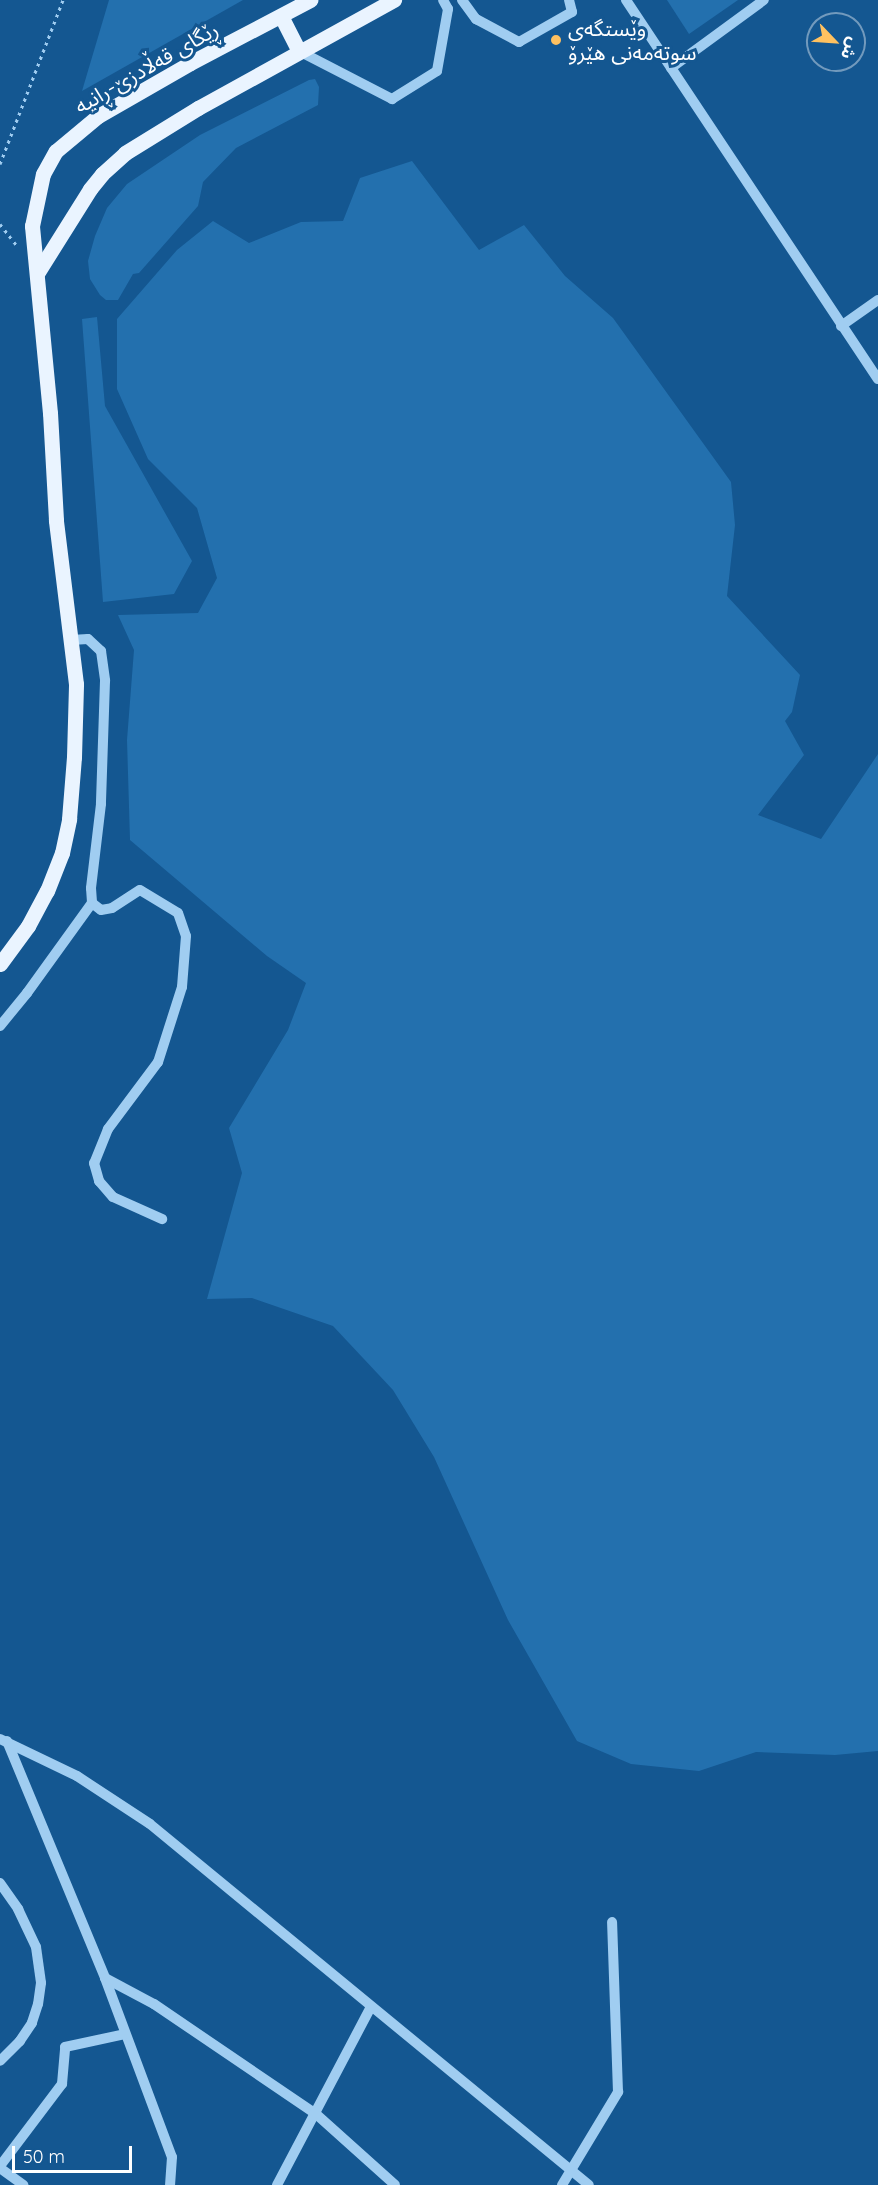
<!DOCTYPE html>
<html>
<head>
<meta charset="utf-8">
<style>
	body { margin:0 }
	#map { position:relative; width:878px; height:2185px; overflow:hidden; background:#145791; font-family:Quicksand,"Noto Sans Arabic",sans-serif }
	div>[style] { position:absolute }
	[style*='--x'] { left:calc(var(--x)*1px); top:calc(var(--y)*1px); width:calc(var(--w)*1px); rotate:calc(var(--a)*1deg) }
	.green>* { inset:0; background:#2370ae }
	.path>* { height:3px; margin-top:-1.5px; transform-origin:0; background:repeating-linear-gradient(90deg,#a0cdf1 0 3px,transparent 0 7.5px) }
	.minor>* { height:10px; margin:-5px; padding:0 5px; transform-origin:5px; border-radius:5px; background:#a0cdf1 }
	.major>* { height:15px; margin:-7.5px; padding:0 7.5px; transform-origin:7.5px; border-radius:7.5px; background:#eaf4ff }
	.dots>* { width:16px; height:16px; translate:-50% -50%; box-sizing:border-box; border:3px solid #145791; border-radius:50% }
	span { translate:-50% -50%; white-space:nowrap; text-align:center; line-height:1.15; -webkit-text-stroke:6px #145791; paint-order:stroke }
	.poi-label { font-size:21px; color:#fff }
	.left { translate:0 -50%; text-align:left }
	.street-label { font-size:21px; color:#fff }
	.north { position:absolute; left:806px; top:12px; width:60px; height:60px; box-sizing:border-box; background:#145791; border:2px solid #729abd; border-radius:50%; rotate:115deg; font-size:16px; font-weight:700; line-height:24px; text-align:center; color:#fff }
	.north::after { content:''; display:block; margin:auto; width:21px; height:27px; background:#ffc160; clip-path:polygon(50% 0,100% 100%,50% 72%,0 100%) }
	.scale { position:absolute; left:12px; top:2146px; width:120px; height:27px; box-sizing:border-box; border:3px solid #fff; border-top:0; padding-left:8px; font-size:18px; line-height:21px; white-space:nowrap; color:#fff; -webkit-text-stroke:4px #145791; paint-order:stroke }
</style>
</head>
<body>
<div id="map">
	<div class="green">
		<i style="clip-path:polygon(109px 0,243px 0,82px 91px)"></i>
		<i style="clip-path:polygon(667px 0,738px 0,689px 34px)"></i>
		<i style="clip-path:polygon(315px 79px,319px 87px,318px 105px,236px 148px,203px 182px,198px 206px,139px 273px,133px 274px,118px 300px,106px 300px,100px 295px,90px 279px,88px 261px,95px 236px,107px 208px,127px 184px,200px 135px,309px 80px)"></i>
		<i style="clip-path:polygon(412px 161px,479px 250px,524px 225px,565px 276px,613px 318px,731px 482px,735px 525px,727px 596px,800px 675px,792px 712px,785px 721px,804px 755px,758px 815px,821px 839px,878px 754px,878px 1751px,835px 1755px,756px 1752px,699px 1771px,631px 1764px,577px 1741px,508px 1620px,434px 1457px,393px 1390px,333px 1326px,252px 1298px,207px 1299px,242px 1173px,229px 1128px,288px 1030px,306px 983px,267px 956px,130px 840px,127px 740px,134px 650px,118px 615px,198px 613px,217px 578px,197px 508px,148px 459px,117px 389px,117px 319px,177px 250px,213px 221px,249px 243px,301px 222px,343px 221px,360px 178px)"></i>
		<i style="clip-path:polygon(97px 317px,105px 406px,192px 561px,174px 594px,103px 602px,82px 319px)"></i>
	</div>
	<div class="path">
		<i style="--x:0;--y:164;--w:176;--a:-69"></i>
		<i style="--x:0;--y:224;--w:29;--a:52"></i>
	</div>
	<div class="minor">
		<i style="--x:462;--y:0;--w:24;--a:54"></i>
		<i style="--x:476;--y:19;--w:49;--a:28.1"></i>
		<i style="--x:519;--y:42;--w:61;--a:-29.5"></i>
		<i style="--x:572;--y:12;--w:12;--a:-104"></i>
		<i style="--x:626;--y:0;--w:455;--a:56.4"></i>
		<i style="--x:299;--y:51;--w:105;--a:27.3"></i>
		<i style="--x:392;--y:99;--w:53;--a:-31.9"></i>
		<i style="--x:437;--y:71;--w:63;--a:-79.9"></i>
		<i style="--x:448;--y:9;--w:10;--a:-119"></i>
		<i style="--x:671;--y:68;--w:115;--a:-36.2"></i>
		<i style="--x:841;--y:326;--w:45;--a:-35.1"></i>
		<i style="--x:71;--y:640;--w:17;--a:-3"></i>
		<i style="--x:88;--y:639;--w:18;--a:43"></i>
		<i style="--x:101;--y:651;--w:30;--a:82"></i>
		<i style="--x:105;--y:681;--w:123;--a:91.9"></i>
		<i style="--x:101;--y:804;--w:85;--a:96.8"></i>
		<i style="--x:91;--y:888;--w:15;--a:86"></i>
		<i style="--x:92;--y:903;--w:11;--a:38"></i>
		<i style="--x:101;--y:910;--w:11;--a:-10"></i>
		<i style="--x:112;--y:908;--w:33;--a:-33"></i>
		<i style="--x:140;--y:890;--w:44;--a:31.2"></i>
		<i style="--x:178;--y:913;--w:24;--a:71"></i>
		<i style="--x:186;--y:936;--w:51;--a:94.5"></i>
		<i style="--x:182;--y:987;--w:79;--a:107.7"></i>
		<i style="--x:158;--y:1062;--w:84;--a:126.7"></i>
		<i style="--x:108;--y:1129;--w:37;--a:112"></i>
		<i style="--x:94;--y:1163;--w:19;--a:74"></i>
		<i style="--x:99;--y:1181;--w:21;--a:49"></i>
		<i style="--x:113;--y:1197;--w:54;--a:24.2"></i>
		<i style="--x:0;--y:1026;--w:43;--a:-50.7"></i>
		<i style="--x:27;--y:993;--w:111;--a:-54.2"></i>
		<i style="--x:0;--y:1739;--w:85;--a:25.7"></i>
		<i style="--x:77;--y:1776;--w:87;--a:33.3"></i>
		<i style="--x:150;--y:1824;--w:568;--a:39.43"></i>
		<i style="--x:7;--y:1741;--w:256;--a:67.5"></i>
		<i style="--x:105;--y:1978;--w:55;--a:28"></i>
		<i style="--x:154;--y:2004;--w:196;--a:34.2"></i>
		<i style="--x:316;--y:2114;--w:106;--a:41.9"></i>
		<i style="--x:0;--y:1883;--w:32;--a:55"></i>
		<i style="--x:18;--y:1909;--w:42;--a:64.7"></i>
		<i style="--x:36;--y:1947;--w:36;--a:82"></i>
		<i style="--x:41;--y:1983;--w:21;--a:98"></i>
		<i style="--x:38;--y:2004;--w:20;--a:108"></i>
		<i style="--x:32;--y:2023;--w:22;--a:124"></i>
		<i style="--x:20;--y:2041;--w:28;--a:135"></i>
		<i style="--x:105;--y:1978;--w:191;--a:69.5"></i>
		<i style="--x:172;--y:2157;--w:28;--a:94"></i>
		<i style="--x:0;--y:2166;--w:103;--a:-52.9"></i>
		<i style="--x:62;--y:2084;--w:37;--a:-85"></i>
		<i style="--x:65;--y:2047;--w:61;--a:-12.2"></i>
		<i style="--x:0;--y:2168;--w:29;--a:36"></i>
		<i style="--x:277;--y:2185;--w:201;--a:-62.2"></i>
		<i style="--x:562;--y:2185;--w:109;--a:-58.9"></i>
		<i style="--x:618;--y:2092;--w:170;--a:-92"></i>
	</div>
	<div class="major">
		<i style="--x:281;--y:16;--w:39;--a:63"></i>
		<i style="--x:38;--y:272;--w:98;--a:-57.9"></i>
		<i style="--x:90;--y:189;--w:19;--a:-51"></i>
		<i style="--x:102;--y:174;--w:31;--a:-42"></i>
		<i style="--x:125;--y:153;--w:86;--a:-31.7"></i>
		<i style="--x:198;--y:108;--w:224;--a:-28.9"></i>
		<i style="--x:0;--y:964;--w:47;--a:-53.6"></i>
		<i style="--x:28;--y:926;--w:40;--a:-62"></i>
		<i style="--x:47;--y:891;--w:41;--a:-68.5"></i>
		<i style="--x:62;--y:853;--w:35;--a:-78"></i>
		<i style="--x:69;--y:819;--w:62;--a:-85.4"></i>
		<i style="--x:74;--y:757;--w:73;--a:-88.4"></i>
		<i style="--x:76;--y:684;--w:165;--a:-97"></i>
		<i style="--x:56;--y:520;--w:107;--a:-93.2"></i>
		<i style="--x:50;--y:413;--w:188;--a:-95.5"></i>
		<i style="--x:32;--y:226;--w:53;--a:-78.1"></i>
		<i style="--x:43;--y:174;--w:26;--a:-61"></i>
		<i style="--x:56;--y:151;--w:55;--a:-39.8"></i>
		<i style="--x:98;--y:116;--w:106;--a:-29.9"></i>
		<i style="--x:190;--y:63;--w:136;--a:-27.7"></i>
	</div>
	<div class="dots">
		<i style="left:556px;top:40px;background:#ffc160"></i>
	</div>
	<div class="poi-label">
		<span class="left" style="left:568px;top:40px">وێستگەی<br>سوتەمەنی هێرۆ</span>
	</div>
	<div class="street-label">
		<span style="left:146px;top:67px;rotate:-30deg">ڕێگای قەڵادزێ-ڕانیە</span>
	</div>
	<div class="north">ش</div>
	<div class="scale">50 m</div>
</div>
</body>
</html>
